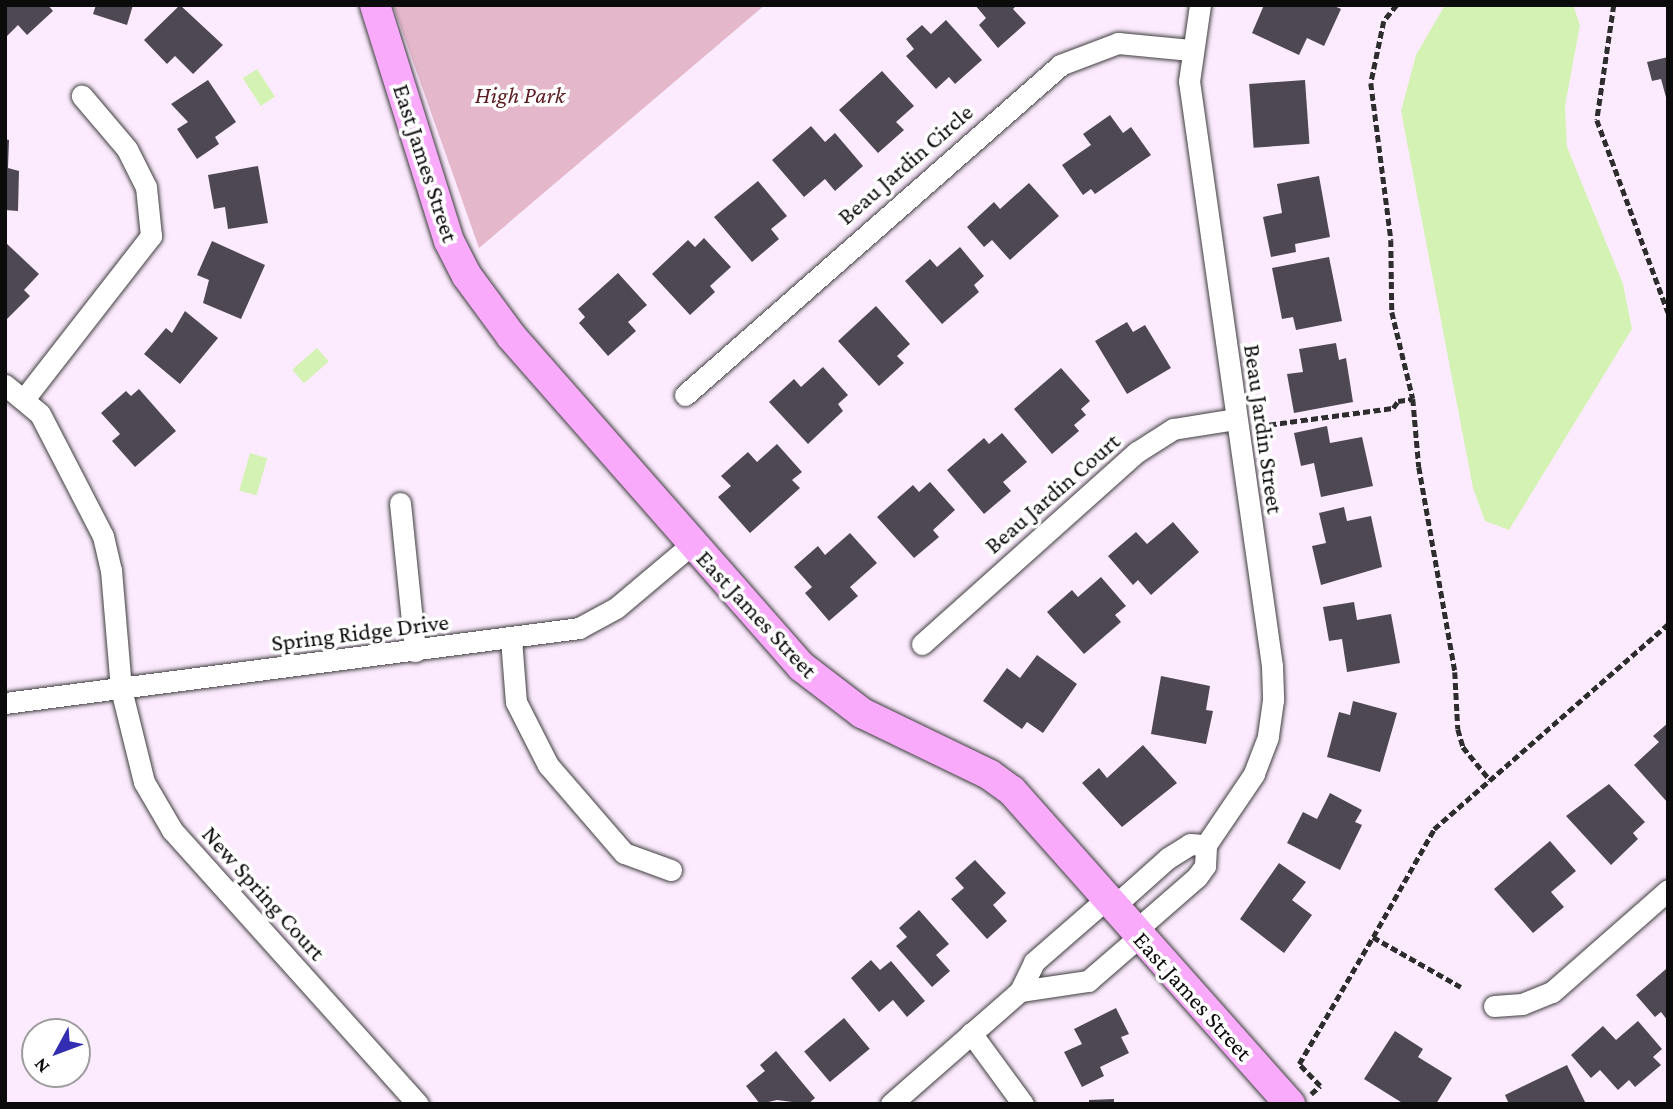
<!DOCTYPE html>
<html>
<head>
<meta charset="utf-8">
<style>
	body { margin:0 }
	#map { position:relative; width:1673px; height:1109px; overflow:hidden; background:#fcebfe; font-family:"Crimson Pro",serif }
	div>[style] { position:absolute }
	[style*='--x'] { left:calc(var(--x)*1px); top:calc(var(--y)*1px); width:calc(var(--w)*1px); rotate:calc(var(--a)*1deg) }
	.green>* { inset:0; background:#e5b7cb }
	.water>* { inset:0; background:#d4f2b3; transform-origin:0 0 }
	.building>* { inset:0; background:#4e4853; transform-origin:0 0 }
	.path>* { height:4.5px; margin-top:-2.25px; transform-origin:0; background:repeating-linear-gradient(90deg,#2d2d2d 0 7px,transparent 0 10.5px) }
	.roads { filter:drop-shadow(0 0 2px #3e3e3e) drop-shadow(0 0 2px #3e3e3e) }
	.street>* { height:21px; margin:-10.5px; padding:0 10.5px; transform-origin:10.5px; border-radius:10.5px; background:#fff }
	.secondary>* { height:30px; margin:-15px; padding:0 15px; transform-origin:15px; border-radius:15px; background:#f9aafa }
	span { translate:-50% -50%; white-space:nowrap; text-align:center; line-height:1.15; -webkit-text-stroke:7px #fff; paint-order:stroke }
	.park-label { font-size:24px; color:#5e2027; font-style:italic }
	.street-label { font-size:24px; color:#0b0b0b }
	.frame { position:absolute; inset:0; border:7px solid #0b0b0b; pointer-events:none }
	.north { position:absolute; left:21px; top:1018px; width:70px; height:70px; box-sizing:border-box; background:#fff; border:2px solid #9d9d9d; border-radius:50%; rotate:229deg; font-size:19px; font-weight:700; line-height:28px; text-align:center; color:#0b0b0b }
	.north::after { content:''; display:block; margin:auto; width:24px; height:32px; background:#332db2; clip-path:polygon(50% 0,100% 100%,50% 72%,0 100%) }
</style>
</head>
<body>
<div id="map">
	<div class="green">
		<i style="clip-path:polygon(393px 5px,765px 5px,479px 248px)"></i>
	</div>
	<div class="water">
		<i style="clip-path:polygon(1445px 5px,1573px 5px,1580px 25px,1565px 106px,1567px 147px,1623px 284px,1632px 329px,1509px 530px,1485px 521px,1473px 488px,1401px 111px,1416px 55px)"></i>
		<i style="left:257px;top:69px;width:33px;height:17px;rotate:57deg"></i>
		<i style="left:317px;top:348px;width:18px;height:33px;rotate:49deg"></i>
		<i style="left:250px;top:453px;width:18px;height:39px;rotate:16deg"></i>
	</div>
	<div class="building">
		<i style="clip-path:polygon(5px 5px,48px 5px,53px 11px,27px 35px,18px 25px,5px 38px)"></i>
		<i style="clip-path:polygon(96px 5px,133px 5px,127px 25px,93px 14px)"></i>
		<i style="clip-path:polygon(180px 5px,223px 45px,193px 74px,175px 56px,167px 64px,144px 40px)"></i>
		<i style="clip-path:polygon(975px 5px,1017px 5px,1013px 9px,1026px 23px,998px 48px,979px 25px,986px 18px)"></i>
		<i style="clip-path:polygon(1264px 5px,1332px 5px,1341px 9px,1324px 46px,1307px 38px,1299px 55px,1252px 33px)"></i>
		<i style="clip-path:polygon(946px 20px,982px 60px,955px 84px,949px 77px,936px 89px,906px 56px,914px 49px,906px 39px,922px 25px,931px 34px)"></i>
		<i style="clip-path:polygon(1668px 57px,1668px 101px,1667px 101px,1661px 79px,1652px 81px,1647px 62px)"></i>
		<i style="clip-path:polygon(882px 71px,914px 106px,896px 122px,904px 130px,878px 153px,839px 110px)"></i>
		<i style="clip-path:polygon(208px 80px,236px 122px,215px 137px,219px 144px,197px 159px,177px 129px,188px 122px,171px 104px)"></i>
		<i style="left:1305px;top:80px;width:64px;height:56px;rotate:86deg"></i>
		<i style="clip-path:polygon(1110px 115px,1123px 133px,1131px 127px,1151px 155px,1095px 194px,1091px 189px,1083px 195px,1062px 165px,1091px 145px,1083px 134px)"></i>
		<i style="clip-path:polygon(811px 126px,825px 142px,835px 133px,863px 166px,835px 191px,825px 179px,804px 197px,772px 160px)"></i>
		<i style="clip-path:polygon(5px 139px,9px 140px,8px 168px,19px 171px,18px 211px,5px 210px)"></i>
		<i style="clip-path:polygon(258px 166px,268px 223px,228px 229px,225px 207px,214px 209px,208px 175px)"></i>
		<i style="clip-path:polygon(1319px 176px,1330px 237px,1295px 244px,1296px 252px,1271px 257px,1263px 217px,1282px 213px,1277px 184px)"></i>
		<i style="clip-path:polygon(758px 181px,787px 216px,771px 229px,779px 239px,752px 262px,714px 217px)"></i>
		<i style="clip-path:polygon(1029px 183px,1059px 216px,1010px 260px,992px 240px,984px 247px,967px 227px,994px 202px,1000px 209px)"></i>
		<i style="clip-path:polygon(704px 238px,731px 267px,710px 286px,715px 292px,690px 315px,652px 274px,688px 240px,695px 247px)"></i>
		<i style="clip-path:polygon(212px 241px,265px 265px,241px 319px,203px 303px,209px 280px,197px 275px)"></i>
		<i style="clip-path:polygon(5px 242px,39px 274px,24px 290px,30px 296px,5px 321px)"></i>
		<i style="clip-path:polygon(960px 247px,984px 276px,974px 285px,979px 292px,942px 324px,905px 281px,930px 259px,937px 267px)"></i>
		<i style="clip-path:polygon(1329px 257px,1342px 321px,1296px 330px,1293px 317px,1282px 319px,1272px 268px)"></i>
		<i style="clip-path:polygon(618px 273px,647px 305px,628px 322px,636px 331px,608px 356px,579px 323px,585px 317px,578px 309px)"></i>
		<i style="clip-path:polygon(876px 306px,910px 344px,897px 356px,904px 363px,879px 386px,838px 341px)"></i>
		<i style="clip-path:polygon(185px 311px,218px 338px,180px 384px,144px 354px,166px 328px,172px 333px)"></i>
		<i style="clip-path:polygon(1127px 322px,1133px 332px,1145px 325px,1171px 368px,1127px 394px,1095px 341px)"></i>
		<i style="clip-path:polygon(1336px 343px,1339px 360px,1346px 358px,1353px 402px,1294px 413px,1287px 374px,1303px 372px,1299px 349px)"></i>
		<i style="clip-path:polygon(823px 367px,848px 395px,838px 404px,843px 411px,808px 444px,769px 402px,794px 379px,801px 387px)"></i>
		<i style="clip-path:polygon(1061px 368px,1090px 401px,1081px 409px,1086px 415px,1074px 425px,1079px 431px,1052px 454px,1014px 409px)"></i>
		<i style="clip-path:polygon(139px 389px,176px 431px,135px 467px,112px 441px,120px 434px,101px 413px,126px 391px,131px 396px)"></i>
		<i style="clip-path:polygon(1327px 426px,1330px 443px,1362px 437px,1373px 486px,1321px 497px,1314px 463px,1301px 466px,1294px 433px)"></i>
		<i style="clip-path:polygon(1002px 433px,1027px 462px,1003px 482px,1011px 491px,984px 514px,947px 470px,984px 438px,989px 444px)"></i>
		<i style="clip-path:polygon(777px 444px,802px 472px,792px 480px,800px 488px,750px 533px,718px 497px,731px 486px,721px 476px,748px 452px,757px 462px)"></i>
		<i style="clip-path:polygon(930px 482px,955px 510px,933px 530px,939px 537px,914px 558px,877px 517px,913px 485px,919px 492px)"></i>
		<i style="clip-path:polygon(1344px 507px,1347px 521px,1371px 516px,1382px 567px,1321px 585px,1312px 546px,1326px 543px,1319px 513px)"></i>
		<i style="clip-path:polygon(1173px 522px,1199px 552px,1151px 595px,1138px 580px,1133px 585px,1108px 556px,1136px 532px,1147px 544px)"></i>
		<i style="clip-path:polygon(850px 533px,877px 563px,850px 587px,858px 596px,829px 621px,805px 593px,812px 587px,794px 567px,818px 546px,825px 555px)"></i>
		<i style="clip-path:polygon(1101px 577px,1126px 606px,1115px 615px,1121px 622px,1084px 654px,1047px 612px,1072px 590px,1078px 597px)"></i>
		<i style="clip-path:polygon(1354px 602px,1357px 620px,1391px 614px,1400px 663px,1347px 672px,1342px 639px,1329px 641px,1323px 607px)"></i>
		<i style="clip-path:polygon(1037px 655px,1077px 684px,1043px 733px,1027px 722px,1022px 729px,983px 701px,1007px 668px,1020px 678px)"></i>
		<i style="clip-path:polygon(1161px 676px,1210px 686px,1206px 710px,1213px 711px,1206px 744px,1151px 734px)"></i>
		<i style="clip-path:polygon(1353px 701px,1397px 713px,1380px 772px,1327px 757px,1339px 712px,1350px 715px)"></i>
		<i style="clip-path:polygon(1668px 723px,1668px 803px,1634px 765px,1659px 742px,1653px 736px)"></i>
		<i style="clip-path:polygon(1143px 745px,1177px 783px,1122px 827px,1082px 783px,1099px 768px,1107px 778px)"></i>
		<i style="clip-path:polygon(1609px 784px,1645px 822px,1633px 833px,1638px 839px,1611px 865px,1566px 816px)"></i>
		<i style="clip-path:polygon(1330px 793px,1362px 810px,1355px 822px,1362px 825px,1340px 870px,1287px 843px,1303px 812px,1317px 819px)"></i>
		<i style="clip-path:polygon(1550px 841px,1576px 871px,1551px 892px,1564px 907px,1533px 933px,1494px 889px)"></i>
		<i style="clip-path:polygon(975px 860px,1006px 893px,993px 905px,1007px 921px,987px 939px,951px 899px,964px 888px,955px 878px)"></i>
		<i style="clip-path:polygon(1279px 863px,1306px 882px,1292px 900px,1312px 915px,1284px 953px,1240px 919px)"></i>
		<i style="clip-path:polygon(919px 910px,949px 944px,936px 955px,950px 971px,932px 987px,896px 946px,907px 937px,899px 928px)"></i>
		<i style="clip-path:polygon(871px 960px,880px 970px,891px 961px,925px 1001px,907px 1017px,893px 1000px,879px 1012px,851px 978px)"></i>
		<i style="clip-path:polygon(1666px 969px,1668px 972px,1668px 1021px,1661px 1012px,1655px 1017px,1636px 995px)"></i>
		<i style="clip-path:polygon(1116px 1008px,1129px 1034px,1121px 1037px,1129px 1053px,1100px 1067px,1104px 1076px,1082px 1087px,1064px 1052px,1082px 1044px,1074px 1029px)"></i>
		<i style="left:844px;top:1018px;width:40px;height:52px;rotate:50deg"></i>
		<i style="clip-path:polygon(1638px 1021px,1662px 1049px,1653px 1057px,1661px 1065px,1635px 1087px,1629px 1080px,1618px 1090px,1600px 1070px,1591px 1078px,1571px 1055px,1603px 1026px,1616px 1040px)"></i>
		<i style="clip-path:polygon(1395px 1031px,1423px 1049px,1418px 1057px,1452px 1078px,1436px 1104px,1404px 1104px,1364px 1079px)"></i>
		<i style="clip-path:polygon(776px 1051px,815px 1098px,808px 1104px,777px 1100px,760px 1104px,746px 1086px,765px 1071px,760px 1065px)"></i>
		<i style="clip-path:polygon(1567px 1065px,1586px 1104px,1509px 1104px,1505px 1095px)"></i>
		<i style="clip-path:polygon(1114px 1099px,1114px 1104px,1089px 1104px,1089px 1100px)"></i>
	</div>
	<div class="path">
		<i style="--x:1397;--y:5;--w:21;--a:129"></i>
		<i style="--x:1384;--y:21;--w:63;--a:101.8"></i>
		<i style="--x:1371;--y:83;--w:158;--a:82.7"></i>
		<i style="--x:1391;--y:240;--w:72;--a:89.2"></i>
		<i style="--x:1392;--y:312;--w:89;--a:76.4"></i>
		<i style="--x:1413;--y:399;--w:68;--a:85"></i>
		<i style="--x:1419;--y:467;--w:208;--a:80"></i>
		<i style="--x:1455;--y:672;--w:57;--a:87"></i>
		<i style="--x:1458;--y:729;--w:19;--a:74"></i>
		<i style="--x:1463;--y:747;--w:43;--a:50.7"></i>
		<i style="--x:1614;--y:5;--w:116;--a:98.4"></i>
		<i style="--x:1597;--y:120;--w:205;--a:69.7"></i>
		<i style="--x:1259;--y:426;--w:135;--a:-7.7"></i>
		<i style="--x:1393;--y:408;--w:9;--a:-54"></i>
		<i style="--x:1398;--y:401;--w:15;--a:-8"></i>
		<i style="--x:1373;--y:937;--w:124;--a:-60.5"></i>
		<i style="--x:1434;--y:829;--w:311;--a:-41.2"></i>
		<i style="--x:1311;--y:1094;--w:12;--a:-42"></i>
		<i style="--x:1320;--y:1086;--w:30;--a:-134"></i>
		<i style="--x:1299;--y:1064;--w:147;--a:-59.8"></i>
		<i style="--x:1373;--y:937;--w:101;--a:29.6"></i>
	</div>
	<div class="roads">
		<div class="street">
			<i style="--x:1200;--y:5;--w:77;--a:98.2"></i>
			<i style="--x:1189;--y:81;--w:591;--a:81.92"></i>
			<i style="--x:1272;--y:666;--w:34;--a:88"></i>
			<i style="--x:1273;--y:700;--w:37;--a:98"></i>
			<i style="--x:1268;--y:737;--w:40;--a:111"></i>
			<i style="--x:1254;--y:774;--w:86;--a:124.1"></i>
			<i style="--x:5;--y:385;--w:45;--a:39.6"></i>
			<i style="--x:40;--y:414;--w:137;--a:62.7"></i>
			<i style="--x:103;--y:536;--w:35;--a:77"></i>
			<i style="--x:111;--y:570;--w:119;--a:85.2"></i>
			<i style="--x:121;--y:689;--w:96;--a:76.1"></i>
			<i style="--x:144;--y:782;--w:56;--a:59.7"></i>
			<i style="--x:172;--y:830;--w:368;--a:48.1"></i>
			<i style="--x:685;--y:395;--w:500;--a:-41.3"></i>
			<i style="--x:1060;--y:65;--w:62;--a:-20.8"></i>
			<i style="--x:1118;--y:43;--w:73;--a:5.5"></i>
			<i style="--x:24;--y:399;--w:207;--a:-52.1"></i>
			<i style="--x:151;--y:236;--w:49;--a:-95.8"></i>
			<i style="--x:146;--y:187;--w:42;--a:-116.6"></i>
			<i style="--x:127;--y:149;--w:70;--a:-130.3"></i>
			<i style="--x:400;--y:503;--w:149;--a:84.2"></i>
			<i style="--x:511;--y:639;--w:63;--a:85.5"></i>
			<i style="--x:516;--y:702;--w:71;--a:63.1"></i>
			<i style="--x:548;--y:765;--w:116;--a:49.2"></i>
			<i style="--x:624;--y:853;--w:50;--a:19.9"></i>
			<i style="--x:922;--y:644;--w:288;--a:-41.8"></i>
			<i style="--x:1137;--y:452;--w:43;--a:-32.6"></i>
			<i style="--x:1173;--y:429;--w:64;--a:-9"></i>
			<i style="--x:5;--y:703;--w:579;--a:-7.44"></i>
			<i style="--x:579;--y:628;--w:42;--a:-28.4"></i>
			<i style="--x:616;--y:608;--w:99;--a:-40.1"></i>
			<i style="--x:1112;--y:908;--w:75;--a:-41.8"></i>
			<i style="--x:1168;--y:858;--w:26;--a:-32"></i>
			<i style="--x:1190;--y:844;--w:16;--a:4"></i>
			<i style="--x:1135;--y:931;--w:82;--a:-41.1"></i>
			<i style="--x:1197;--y:877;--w:14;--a:-54"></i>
			<i style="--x:1205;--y:866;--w:21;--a:-87"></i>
			<i style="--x:1020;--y:991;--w:69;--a:-8.4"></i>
			<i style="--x:1088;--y:981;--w:69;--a:-40.9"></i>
			<i style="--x:1494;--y:1006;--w:28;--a:-4"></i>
			<i style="--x:1522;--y:1004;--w:32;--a:-22"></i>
			<i style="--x:1552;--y:992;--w:154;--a:-41.3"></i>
			<i style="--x:971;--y:1033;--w:88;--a:53.8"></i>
			<i style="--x:891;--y:1104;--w:171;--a:-41.2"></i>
			<i style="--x:1020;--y:991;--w:32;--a:-64"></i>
			<i style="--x:1034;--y:962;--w:94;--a:-41.1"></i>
		</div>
		<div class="secondary">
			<i style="--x:375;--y:5;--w:247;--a:72.6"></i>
			<i style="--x:449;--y:241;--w:39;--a:63"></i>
			<i style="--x:467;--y:276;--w:74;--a:53.7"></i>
			<i style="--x:511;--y:336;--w:441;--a:48.7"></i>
			<i style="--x:802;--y:667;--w:76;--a:37.5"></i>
			<i style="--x:862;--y:713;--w:142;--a:25.8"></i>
			<i style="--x:990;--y:775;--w:27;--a:36"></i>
			<i style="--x:1012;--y:791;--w:419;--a:48.4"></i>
		</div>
	</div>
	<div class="park-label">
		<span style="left:520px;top:95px">High Park</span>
	</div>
	<div class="street-label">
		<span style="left:426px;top:163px;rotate:72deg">East James Street</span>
		<span style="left:905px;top:164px;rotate:-41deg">Beau Jardin Circle</span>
		<span style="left:1264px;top:429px;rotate:82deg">Beau Jardin Street</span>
		<span style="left:1052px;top:493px;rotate:-41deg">Beau Jardin Court</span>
		<span style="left:757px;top:614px;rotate:47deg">East James Street</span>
		<span style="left:360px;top:632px;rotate:-7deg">Spring Ridge Drive</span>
		<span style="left:264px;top:893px;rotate:48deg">New Spring Court</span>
		<span style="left:1193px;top:996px;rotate:48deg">East James Street</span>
	</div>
	<div class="frame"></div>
	<div class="north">N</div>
</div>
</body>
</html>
